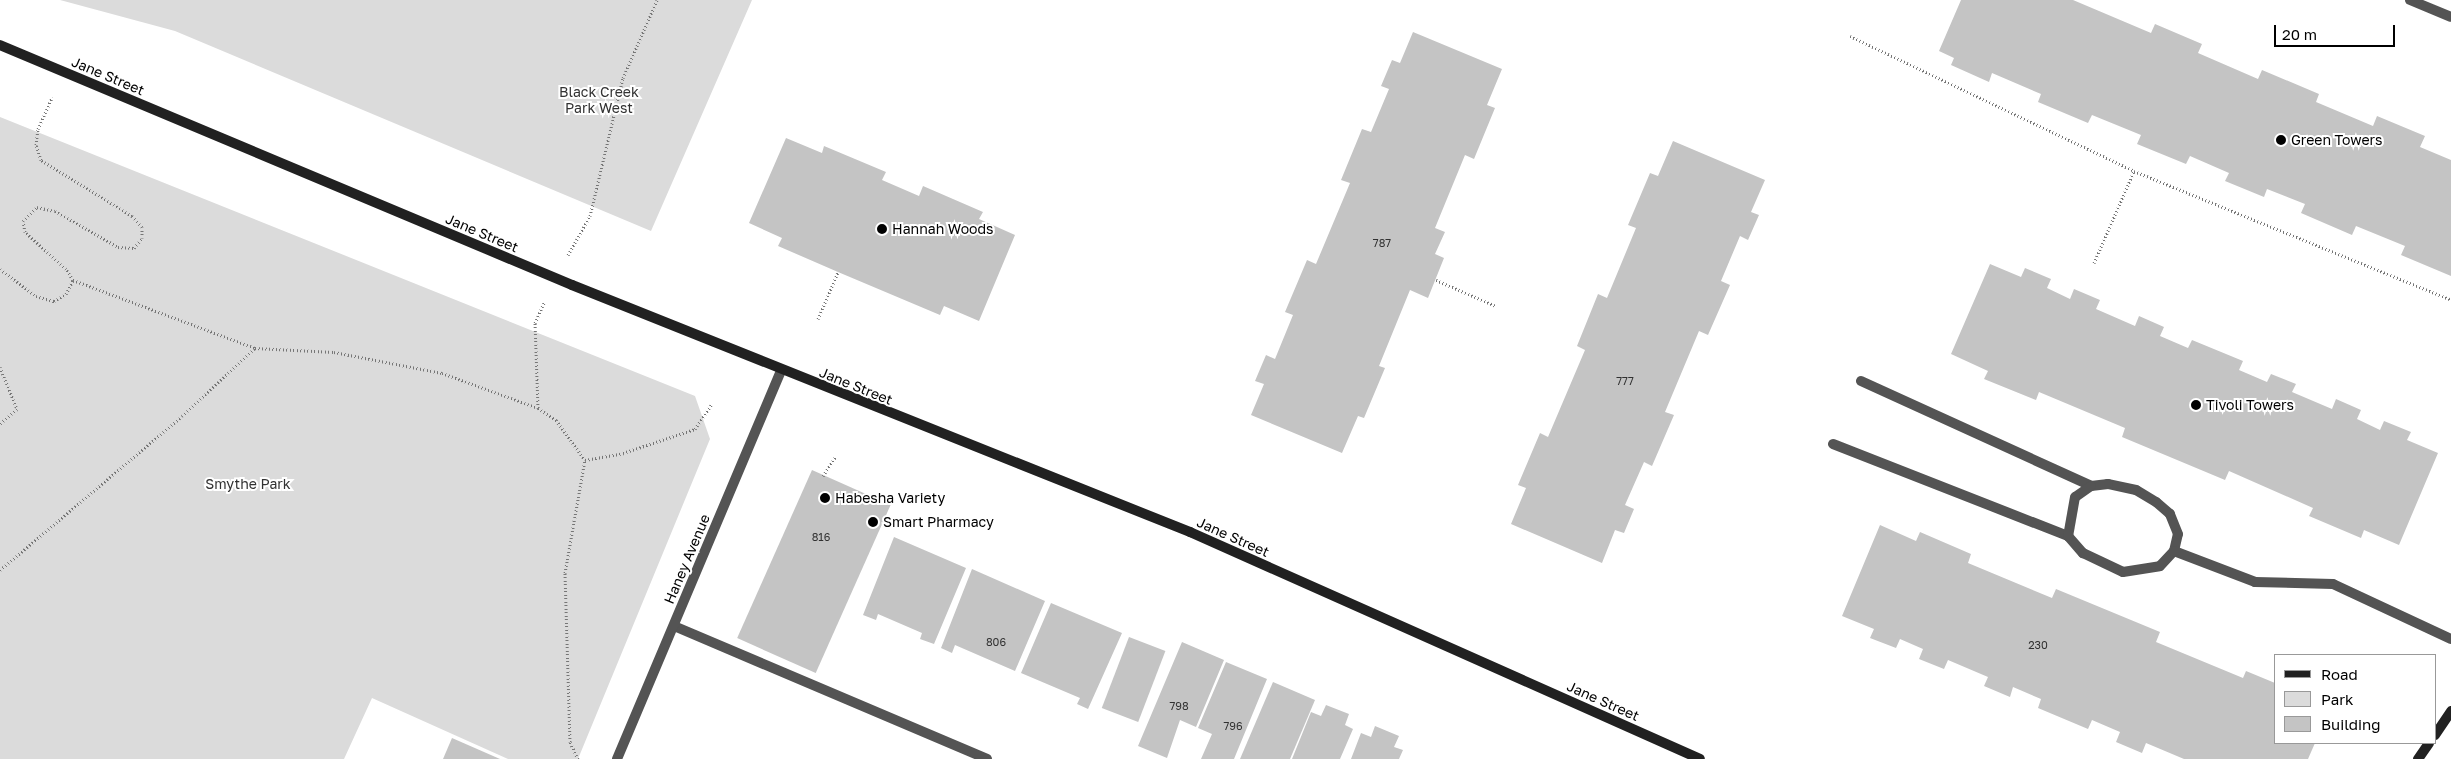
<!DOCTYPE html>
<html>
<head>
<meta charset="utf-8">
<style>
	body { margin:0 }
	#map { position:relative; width:2451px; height:759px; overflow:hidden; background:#fff; font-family:"Golos Text",sans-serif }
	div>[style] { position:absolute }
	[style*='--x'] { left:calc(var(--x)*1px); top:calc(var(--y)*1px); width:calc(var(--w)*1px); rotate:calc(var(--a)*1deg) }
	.green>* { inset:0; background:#dbdbdb }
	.building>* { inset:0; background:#c4c4c4; transform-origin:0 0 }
	.path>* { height:3px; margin-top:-1.5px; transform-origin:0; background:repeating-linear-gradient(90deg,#767676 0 1px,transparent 0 3.5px) }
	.lane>* { height:10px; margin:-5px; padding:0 5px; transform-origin:5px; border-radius:5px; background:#545454 }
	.street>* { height:10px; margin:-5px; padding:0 5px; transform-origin:5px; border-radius:5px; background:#545454 }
	.secondary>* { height:10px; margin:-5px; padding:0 5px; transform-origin:5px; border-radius:5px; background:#212121 }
	.dots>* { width:14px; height:14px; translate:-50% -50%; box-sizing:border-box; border:2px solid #fff; border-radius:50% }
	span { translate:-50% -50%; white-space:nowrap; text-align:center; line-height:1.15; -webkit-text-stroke:4px #fff; paint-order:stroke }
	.number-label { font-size:11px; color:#313131 }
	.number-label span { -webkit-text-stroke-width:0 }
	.street-label { font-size:14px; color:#000 }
	.park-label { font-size:14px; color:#323232 }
	.poi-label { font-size:14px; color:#000 }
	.left { translate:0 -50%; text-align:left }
	.legend { position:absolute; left:2274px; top:654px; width:162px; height:90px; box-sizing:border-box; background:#fff; border:1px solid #999; margin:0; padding:6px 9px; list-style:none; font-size:15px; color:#000 }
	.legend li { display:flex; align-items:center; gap:10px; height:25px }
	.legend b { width:25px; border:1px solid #999 }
	.scale { position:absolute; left:2274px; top:25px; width:121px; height:22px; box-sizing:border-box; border:2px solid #000; border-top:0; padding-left:6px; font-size:15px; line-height:18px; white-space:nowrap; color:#000; -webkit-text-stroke:4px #fff; paint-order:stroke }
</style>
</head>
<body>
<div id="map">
	<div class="green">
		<i style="clip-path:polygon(60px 0,752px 0,651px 231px,175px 31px)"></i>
		<i style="clip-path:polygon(0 117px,695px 396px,710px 439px,578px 759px,508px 759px,372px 698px,344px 759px,0 759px)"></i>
	</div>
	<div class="building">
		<i style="clip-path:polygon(1961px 0,2073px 0,2151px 33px,2155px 24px,2202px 44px,2198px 53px,2258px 79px,2262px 70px,2319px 94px,2316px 102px,2373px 126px,2377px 116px,2425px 136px,2420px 147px,2451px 160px,2451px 276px,2401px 255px,2405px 246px,2356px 226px,2352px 235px,2301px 213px,2305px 204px,2267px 189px,2264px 197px,2225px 181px,2229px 173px,2190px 156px,2186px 164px,2137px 144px,2141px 135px,2092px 115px,2088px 123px,2038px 102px,2041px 94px,1992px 73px,1989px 82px,1951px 65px,1954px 58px,1939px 51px)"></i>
		<i style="clip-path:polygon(1413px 32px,1502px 69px,1487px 105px,1495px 108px,1474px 159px,1465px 155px,1435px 228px,1445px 232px,1435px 254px,1444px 258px,1428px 298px,1410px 290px,1379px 366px,1385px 368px,1364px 418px,1358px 416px,1342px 453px,1251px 415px,1264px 384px,1255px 381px,1266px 355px,1275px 359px,1293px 315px,1285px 312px,1307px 260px,1316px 264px,1350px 183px,1341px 180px,1362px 129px,1371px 132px,1389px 89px,1381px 86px,1392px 60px,1400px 63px)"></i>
		<i style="clip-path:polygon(786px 138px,822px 153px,824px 146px,886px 172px,882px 180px,919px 196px,923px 186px,983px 212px,979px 219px,1015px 235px,979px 321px,944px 306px,940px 315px,838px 272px,778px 246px,782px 238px,749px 223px)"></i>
		<i style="clip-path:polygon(1673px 141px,1765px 180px,1751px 212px,1759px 215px,1748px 240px,1740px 236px,1721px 281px,1730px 285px,1708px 335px,1699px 331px,1665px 412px,1674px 415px,1652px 466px,1644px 462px,1625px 505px,1634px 509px,1624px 533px,1615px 530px,1602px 563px,1511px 524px,1526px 488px,1518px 485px,1540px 433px,1548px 437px,1585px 350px,1577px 346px,1598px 294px,1607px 298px,1636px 228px,1628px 225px,1650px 173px,1658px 176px)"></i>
		<i style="clip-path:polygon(1990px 264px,2021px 277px,2025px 268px,2051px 279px,2047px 288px,2070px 299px,2074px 289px,2100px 300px,2096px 309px,2135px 326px,2139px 316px,2164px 327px,2160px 336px,2188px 348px,2192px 340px,2243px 361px,2239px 370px,2267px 382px,2271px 374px,2296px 384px,2292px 392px,2332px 409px,2336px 399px,2361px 410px,2357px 419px,2380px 430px,2384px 421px,2411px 432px,2407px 440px,2438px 453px,2399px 545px,2364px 530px,2361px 538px,2309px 516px,2313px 508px,2229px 471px,2225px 480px,2122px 437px,2125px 428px,2039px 392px,2036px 400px,1984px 379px,1988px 371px,1951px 354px)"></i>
		<i style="left:812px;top:470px;width:86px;height:184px;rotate:24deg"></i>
		<i style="clip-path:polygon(1880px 525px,1916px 541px,1920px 532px,1971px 554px,1968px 563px,2052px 598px,2056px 589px,2160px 632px,2156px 642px,2243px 678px,2246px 671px,2275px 683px,2275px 743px,2315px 743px,2308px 759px,2184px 759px,2146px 743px,2142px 753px,2116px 742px,2120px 732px,2092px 720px,2088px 729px,2038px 708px,2041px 699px,2013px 687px,2010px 697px,1984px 686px,1988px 677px,1948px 660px,1944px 669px,1919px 659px,1923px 649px,1900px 639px,1896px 648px,1870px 638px,1874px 629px,1842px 616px)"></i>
		<i style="clip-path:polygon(894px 537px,966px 568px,934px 644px,920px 639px,922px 633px,878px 614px,876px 620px,863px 615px)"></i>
		<i style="clip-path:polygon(972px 569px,1045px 601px,1015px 671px,955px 645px,952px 653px,941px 648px)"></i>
		<i style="clip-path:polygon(1051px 603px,1122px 633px,1088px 709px,1077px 704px,1080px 698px,1021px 673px)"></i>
		<i style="left:1129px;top:637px;width:39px;height:76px;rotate:21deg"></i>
		<i style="clip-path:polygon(1182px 642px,1224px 660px,1196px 727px,1180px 720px,1167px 758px,1138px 746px)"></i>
		<i style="clip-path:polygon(1226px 662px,1267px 679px,1234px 759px,1201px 759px,1212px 734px,1198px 728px)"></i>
		<i style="clip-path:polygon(1273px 682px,1315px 700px,1290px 759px,1240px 759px)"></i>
		<i style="clip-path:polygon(1326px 705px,1349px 714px,1345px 725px,1353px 729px,1340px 759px,1292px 759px,1311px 712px,1321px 716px)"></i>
		<i style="clip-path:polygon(1375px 726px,1399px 736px,1394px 747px,1403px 750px,1399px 759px,1351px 759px,1361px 733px,1371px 737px)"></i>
		<i style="clip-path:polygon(452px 738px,500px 759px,443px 759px)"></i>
	</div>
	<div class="path">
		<i style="--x:1850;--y:36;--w:314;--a:25.4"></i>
		<i style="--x:2134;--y:171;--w:342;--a:22.1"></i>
		<i style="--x:568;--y:255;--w:45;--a:-60.6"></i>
		<i style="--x:590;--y:216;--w:142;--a:-76.6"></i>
		<i style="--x:623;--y:78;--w:85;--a:-66.4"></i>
		<i style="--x:2094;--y:263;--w:100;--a:-66.5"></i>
		<i style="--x:0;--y:269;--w:45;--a:36.9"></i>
		<i style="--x:36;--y:296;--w:19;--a:16"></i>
		<i style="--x:54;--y:301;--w:14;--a:-30"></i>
		<i style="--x:66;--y:294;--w:16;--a:-63"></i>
		<i style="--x:73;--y:280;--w:13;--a:-122"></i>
		<i style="--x:66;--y:269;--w:55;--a:-137.9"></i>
		<i style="--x:25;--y:232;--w:11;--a:-100"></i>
		<i style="--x:23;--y:221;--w:20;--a:-45"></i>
		<i style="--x:37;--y:207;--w:18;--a:13"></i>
		<i style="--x:55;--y:211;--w:73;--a:29.7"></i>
		<i style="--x:118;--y:247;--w:16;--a:4"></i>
		<i style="--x:134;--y:248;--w:13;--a:-51"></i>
		<i style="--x:142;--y:238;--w:11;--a:-90"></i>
		<i style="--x:142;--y:227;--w:15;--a:-132"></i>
		<i style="--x:132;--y:216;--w:107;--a:-148.4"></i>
		<i style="--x:41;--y:160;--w:16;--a:-108"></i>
		<i style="--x:36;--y:145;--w:16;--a:-83"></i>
		<i style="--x:38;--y:129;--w:35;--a:-66"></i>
		<i style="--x:73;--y:280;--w:194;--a:20.5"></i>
		<i style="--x:255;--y:348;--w:79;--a:2.9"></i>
		<i style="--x:334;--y:352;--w:110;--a:11"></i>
		<i style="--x:442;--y:373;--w:102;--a:20"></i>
		<i style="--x:538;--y:408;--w:22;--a:34"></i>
		<i style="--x:556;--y:420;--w:49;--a:54.1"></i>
		<i style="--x:585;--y:460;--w:39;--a:-10"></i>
		<i style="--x:623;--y:453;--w:76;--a:-18.4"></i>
		<i style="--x:695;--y:429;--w:29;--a:-56"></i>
		<i style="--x:1436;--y:280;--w:65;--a:23.4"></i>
		<i style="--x:818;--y:319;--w:51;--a:-66.9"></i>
		<i style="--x:0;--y:367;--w:45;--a:68"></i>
		<i style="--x:17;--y:409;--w:23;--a:139"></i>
		<i style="--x:538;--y:408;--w:85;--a:-92"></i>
		<i style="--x:535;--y:323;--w:24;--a:-66"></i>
		<i style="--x:823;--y:476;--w:24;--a:-57"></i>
		<i style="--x:0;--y:570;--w:238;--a:-40.2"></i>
		<i style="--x:182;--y:416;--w:100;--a:-43"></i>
		<i style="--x:578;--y:759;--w:19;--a:-115"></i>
		<i style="--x:570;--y:742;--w:169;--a:-91.7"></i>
		<i style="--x:565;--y:573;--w:115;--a:-80"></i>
	</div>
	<div class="lane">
		<i style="--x:2410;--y:0;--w:44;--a:22.5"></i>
		<i style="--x:1861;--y:381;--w:253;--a:24.5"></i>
		<i style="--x:1833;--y:444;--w:252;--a:21.4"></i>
		<i style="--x:2068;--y:536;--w:23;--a:49"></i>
		<i style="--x:2083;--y:553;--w:44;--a:25.4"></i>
		<i style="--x:2123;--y:572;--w:37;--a:-9"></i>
		<i style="--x:2160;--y:566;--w:21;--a:-47"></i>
		<i style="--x:2174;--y:551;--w:17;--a:-77"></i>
		<i style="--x:2178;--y:534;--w:22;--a:-112"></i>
		<i style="--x:2170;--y:514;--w:18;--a:-139"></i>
		<i style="--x:2156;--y:502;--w:23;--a:-149"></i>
		<i style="--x:2136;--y:490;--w:29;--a:-168"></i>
		<i style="--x:2108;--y:484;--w:17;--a:173"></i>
		<i style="--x:2091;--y:486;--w:19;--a:145"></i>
		<i style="--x:2075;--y:497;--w:40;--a:100"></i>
		<i style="--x:2174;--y:551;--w:87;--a:20.9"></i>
		<i style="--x:2255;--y:582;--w:78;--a:1.5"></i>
		<i style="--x:2333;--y:584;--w:130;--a:25"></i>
		<i style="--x:674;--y:626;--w:340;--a:23"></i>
	</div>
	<div class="street">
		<i style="--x:617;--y:759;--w:422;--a:-67.1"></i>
	</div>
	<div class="secondary">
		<i style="--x:0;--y:45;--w:620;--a:22.76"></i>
		<i style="--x:572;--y:285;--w:666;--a:21.79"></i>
		<i style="--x:1190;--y:532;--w:558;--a:23.99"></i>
		<i style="--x:2435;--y:735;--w:29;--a:-56"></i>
		<i style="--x:2418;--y:759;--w:19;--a:-55"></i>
	</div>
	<div class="dots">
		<i style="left:2281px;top:140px;background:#000"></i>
		<i style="left:882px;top:229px;background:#000"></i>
		<i style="left:2196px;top:405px;background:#000"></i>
		<i style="left:825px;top:498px;background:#000"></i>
		<i style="left:873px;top:522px;background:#000"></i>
	</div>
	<div class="number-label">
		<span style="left:1382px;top:243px">787</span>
		<span style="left:1625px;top:381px">777</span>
		<span style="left:821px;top:537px">816</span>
		<span style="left:996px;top:642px">806</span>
		<span style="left:2038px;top:645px">230</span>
		<span style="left:1179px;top:706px">798</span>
		<span style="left:1233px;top:726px">796</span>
	</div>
	<div class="street-label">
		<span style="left:108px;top:76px;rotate:23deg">Jane Street</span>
		<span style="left:482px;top:233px;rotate:23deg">Jane Street</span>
		<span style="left:856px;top:386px;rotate:22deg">Jane Street</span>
		<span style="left:1233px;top:537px;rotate:24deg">Jane Street</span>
		<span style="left:687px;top:559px;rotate:-67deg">Haney Avenue</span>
		<span style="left:1603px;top:701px;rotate:24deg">Jane Street</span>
	</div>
	<div class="park-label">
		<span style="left:599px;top:100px">Black Creek<br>Park West</span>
		<span style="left:248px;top:484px">Smythe Park</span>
	</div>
	<div class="poi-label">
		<span class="left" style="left:2291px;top:140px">Green Towers</span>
		<span class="left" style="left:892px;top:229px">Hannah Woods</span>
		<span class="left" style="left:2206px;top:405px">Tivoli Towers</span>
		<span class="left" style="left:835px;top:498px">Habesha Variety</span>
		<span class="left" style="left:883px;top:522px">Smart Pharmacy</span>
	</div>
	<ul class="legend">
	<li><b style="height:6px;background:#212121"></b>Road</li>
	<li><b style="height:14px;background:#dbdbdb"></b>Park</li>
	<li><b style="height:14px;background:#c4c4c4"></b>Building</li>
	</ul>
	<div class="scale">20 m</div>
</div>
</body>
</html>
